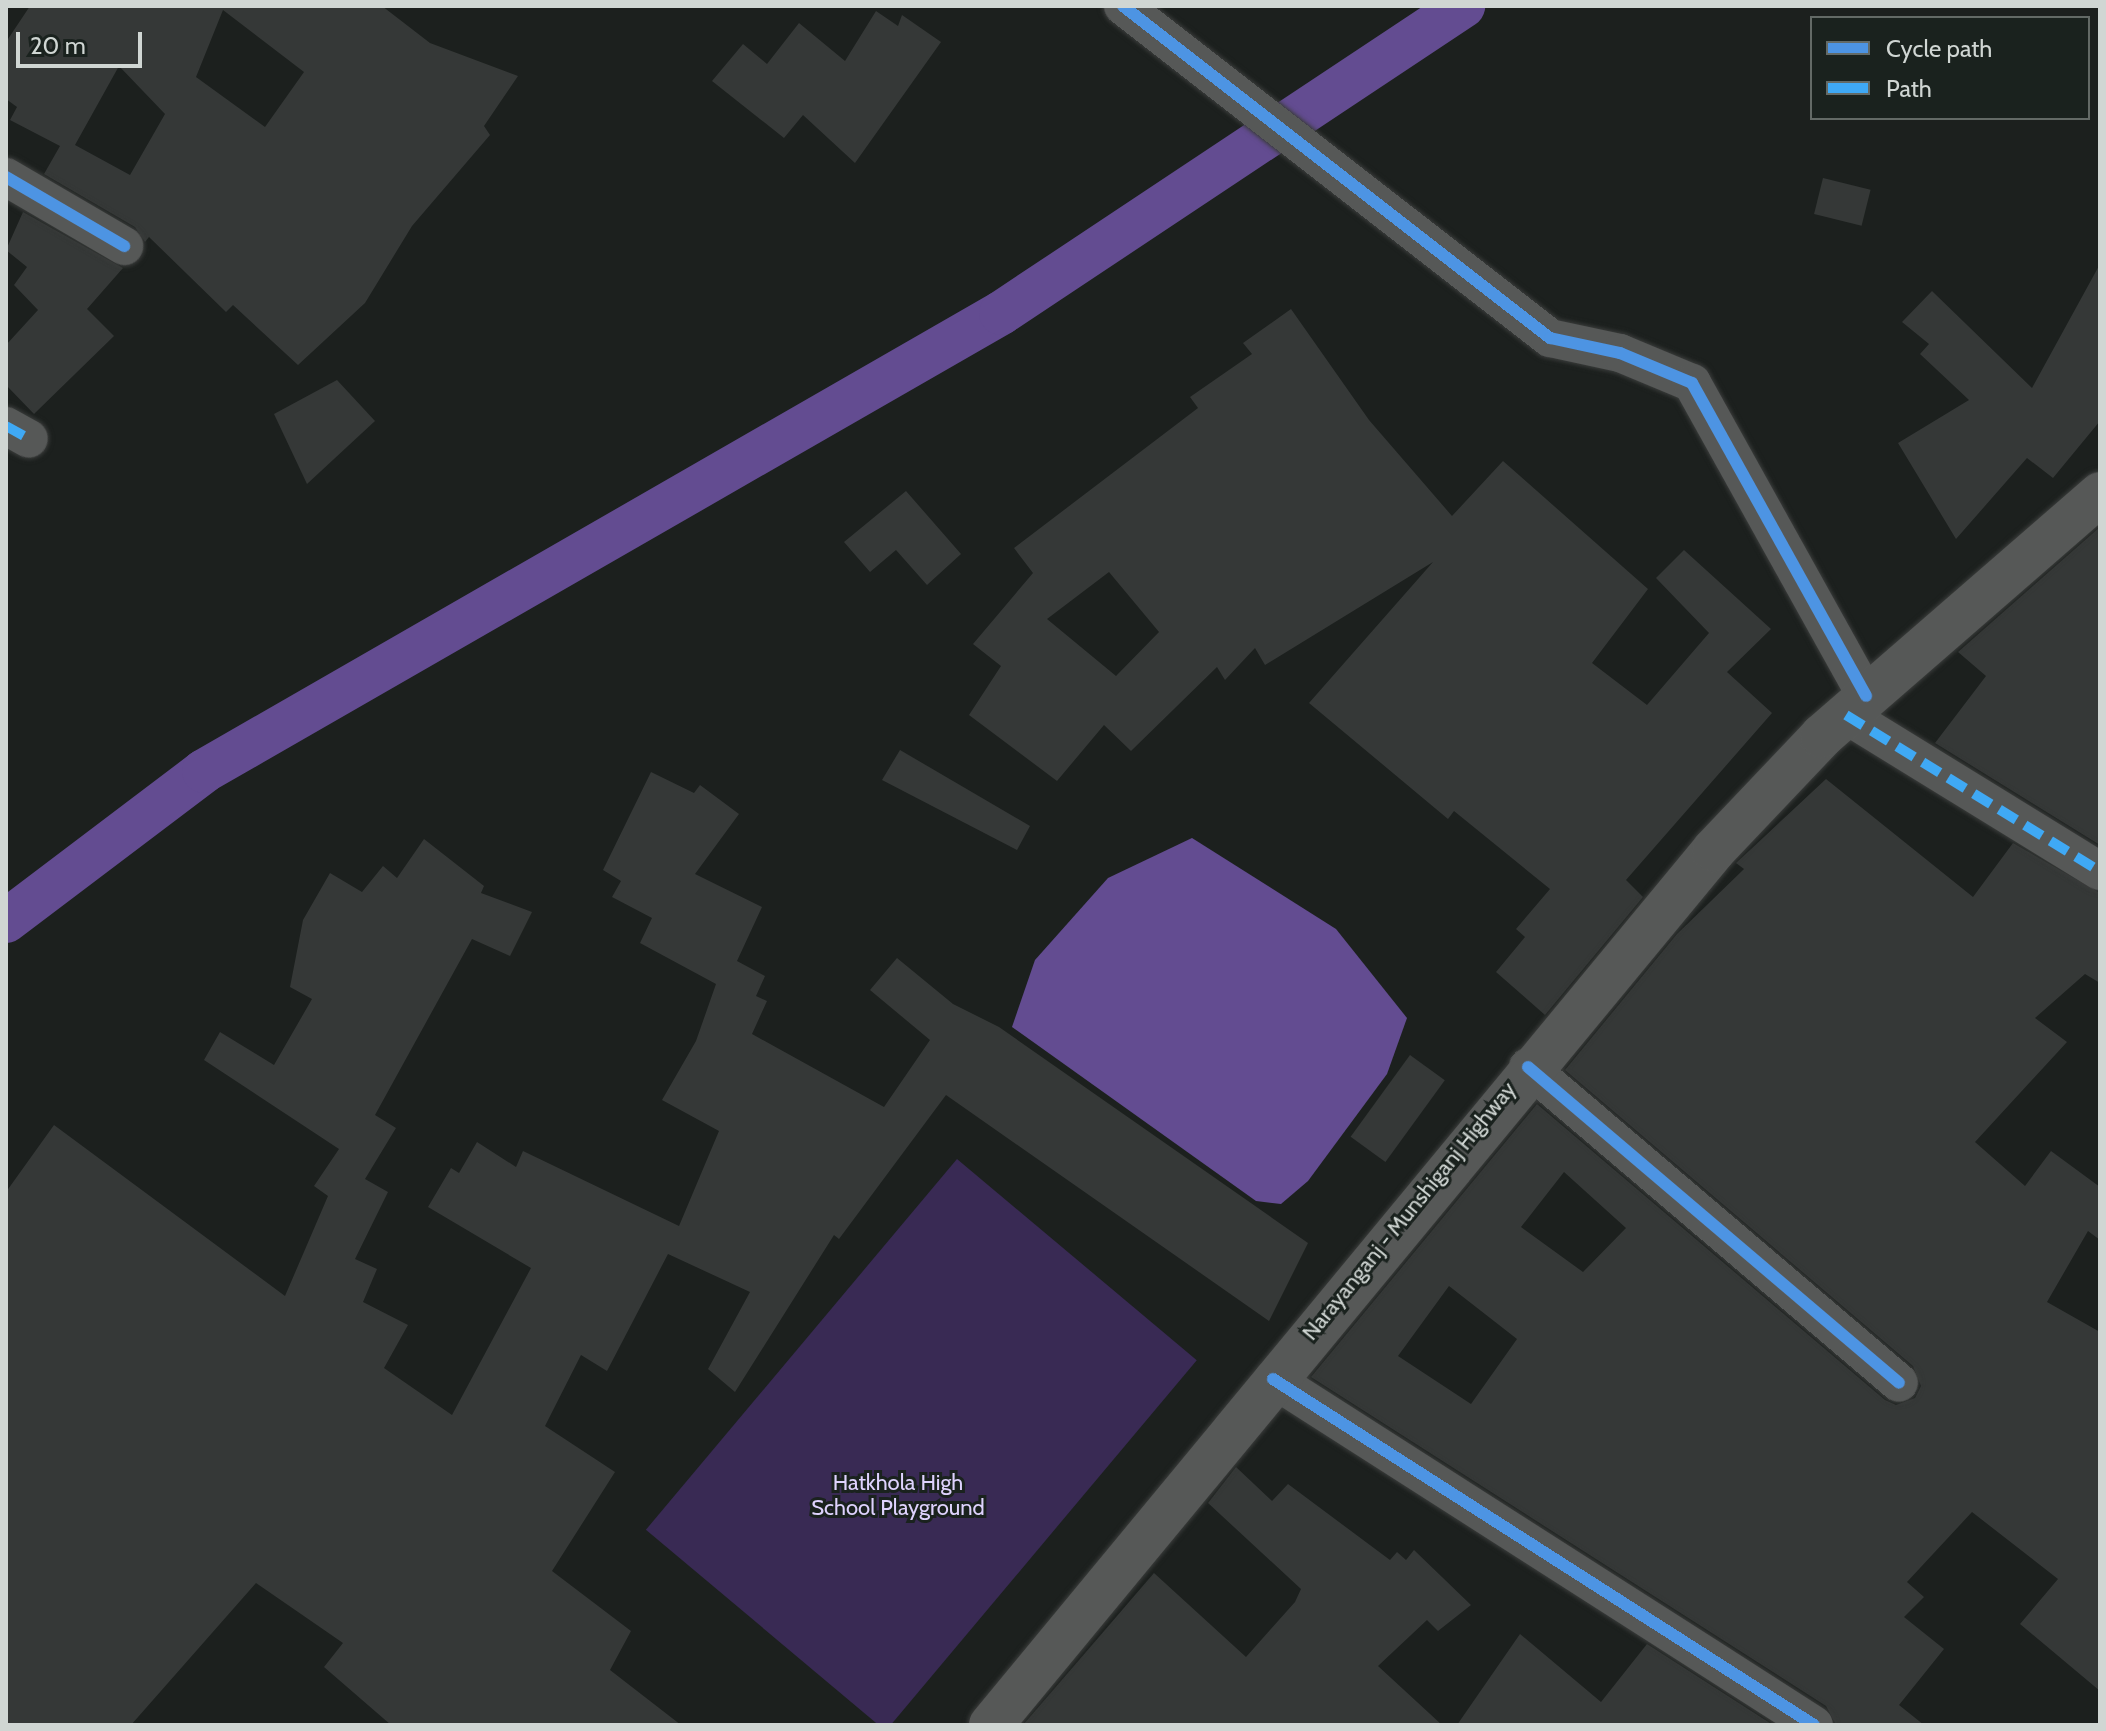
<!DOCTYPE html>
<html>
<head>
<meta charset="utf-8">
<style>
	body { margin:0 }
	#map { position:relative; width:2106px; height:1731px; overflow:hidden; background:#1c201e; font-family:Cabin,sans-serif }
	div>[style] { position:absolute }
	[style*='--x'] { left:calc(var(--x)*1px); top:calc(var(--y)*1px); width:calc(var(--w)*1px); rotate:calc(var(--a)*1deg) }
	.green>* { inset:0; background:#392a54; transform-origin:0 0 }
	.water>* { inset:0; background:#634c91 }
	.canal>* { height:44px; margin:-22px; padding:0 22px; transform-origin:22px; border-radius:22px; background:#634c91 }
	.building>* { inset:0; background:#353837; transform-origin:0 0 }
	.roads { filter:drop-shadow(0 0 2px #3a3c3b) drop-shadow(0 0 2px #3a3c3b) }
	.street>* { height:38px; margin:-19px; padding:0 19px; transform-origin:19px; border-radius:19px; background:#565857 }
	.primary>* { height:44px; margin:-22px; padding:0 22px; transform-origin:22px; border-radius:22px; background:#565857 }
	.quiet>* { height:10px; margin-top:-5px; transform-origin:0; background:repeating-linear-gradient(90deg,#3fa9f5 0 20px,transparent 0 30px) }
	.cycleway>* { height:12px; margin:-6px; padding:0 6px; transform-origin:6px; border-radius:6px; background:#4d94e3 }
	span { translate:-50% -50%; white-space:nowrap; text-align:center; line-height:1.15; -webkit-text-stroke:6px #1a221e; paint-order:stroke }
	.street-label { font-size:22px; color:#d0d6d3 }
	.park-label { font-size:22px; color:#ded2fd }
	.frame { position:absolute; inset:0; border:8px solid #d0d6d3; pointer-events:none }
	.legend { position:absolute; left:1810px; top:16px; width:280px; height:104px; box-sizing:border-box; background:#1a221e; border:2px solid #636a66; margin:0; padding:10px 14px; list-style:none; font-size:24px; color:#d0d6d3 }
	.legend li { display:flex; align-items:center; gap:16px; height:40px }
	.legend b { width:40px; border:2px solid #636a66 }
	.scale { position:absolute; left:16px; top:32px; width:126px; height:36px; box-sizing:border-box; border:4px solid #d0d6d3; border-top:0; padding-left:10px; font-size:24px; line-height:28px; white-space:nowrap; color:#d0d6d3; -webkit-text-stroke:6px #1a221e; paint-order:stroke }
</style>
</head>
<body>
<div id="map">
	<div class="green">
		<i style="left:957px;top:1159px;width:313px;height:484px;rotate:40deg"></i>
	</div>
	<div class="water">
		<i style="clip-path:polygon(1192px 838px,1336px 929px,1407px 1018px,1387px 1074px,1308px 1181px,1281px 1204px,1256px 1201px,1012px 1027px,1035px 960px,1108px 878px)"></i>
	</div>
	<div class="canal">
		<i style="--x:6;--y:921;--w:248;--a:-37.1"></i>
		<i style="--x:204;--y:771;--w:919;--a:-29.88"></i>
		<i style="--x:1001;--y:313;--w:555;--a:-33.6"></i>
	</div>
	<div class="building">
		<i style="clip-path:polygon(evenodd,30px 6px,382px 6px,430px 43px,518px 76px,484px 126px,490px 135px,412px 226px,365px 303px,298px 365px,233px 305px,226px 312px,149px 237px,145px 242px,135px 227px,44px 174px,60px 146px,10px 120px,17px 107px,6px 99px,6px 42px,30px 6px,223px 10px,304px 72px,265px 127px,196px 77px,223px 10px,30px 6px,119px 66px,165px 114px,130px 175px,75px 145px,119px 66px)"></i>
		<i style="clip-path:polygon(876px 11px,898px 26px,902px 15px,941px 42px,855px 163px,803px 115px,784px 138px,712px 81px,743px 44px,767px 64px,799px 23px,845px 61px)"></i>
		<i style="left:1823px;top:178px;width:49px;height:37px;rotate:14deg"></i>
		<i style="clip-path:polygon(23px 212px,123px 268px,87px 309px,114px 336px,34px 414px,6px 385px,6px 345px,38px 310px,14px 285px,27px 267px,6px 250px)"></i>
		<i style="clip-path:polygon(2100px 264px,2100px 421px,2053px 478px,2027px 458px,1956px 539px,1898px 443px,1969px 400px,1920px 354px,1929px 344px,1902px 322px,1932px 291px,2032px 388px)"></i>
		<i style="clip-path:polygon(evenodd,1291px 309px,1369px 420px,1452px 516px,1503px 461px,1648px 589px,1592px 663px,1647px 705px,1709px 633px,1656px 578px,1684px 550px,1771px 629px,1727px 672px,1772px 713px,1626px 880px,1643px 897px,1545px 1015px,1496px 972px,1525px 937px,1516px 929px,1550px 889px,1454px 811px,1448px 819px,1309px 703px,1433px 562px,1265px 665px,1255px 648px,1225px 680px,1217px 667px,1131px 751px,1104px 725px,1057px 781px,969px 715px,1001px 666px,973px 644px,1033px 573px,1014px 548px,1198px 408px,1190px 397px,1252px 354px,1243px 343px,1291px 309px,1109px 572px,1159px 632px,1116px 676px,1047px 619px,1109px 572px)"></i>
		<i style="clip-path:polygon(337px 380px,375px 421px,307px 484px,274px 414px)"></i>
		<i style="clip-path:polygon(906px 491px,961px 554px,927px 585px,896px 550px,870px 572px,844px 542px)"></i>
		<i style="clip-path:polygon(2100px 527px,2100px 845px,1935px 743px,1986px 676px,1958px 652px)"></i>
		<i style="clip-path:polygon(900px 750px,1030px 826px,1017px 850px,882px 780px)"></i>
		<i style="clip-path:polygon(651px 772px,694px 793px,700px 785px,739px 814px,695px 874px,762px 907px,737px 961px,765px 976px,756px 996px,767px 1001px,752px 1034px,884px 1107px,930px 1040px,870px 990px,897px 958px,953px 1004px,999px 1027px,1308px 1243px,1269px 1321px,946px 1095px,839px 1239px,834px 1235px,735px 1392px,708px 1369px,750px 1292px,668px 1254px,607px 1371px,581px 1355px,545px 1426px,615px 1472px,552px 1571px,631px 1631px,610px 1670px,681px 1725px,391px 1725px,324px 1667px,343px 1643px,256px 1583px,131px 1725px,6px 1725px,6px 1192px,54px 1125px,285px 1296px,328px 1196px,314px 1186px,339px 1149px,204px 1060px,220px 1032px,274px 1065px,312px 999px,290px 987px,303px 920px,330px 873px,362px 892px,383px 866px,397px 878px,424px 839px,484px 886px,481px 893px,532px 912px,510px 956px,472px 939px,375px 1115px,396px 1128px,365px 1179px,388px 1192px,355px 1259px,377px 1269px,363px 1302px,408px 1325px,384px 1368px,452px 1415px,531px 1268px,428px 1207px,451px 1168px,459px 1173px,477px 1142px,516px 1167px,523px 1151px,679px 1226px,719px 1131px,662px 1100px,696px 1041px,716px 984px,640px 943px,652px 918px,612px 897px,621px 881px,603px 870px)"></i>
		<i style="clip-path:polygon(evenodd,1826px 779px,1973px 897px,2013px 843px,2100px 893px,2100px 983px,2085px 974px,2035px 1018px,2067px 1042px,1975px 1142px,2025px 1186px,2051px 1151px,2100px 1187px,2100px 1240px,2088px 1231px,2047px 1302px,2100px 1332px,2100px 1691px,2020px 1624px,2058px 1579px,1972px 1512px,1907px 1582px,1924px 1597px,1904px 1617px,1944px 1649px,1899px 1705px,1924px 1725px,1836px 1725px,1826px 1706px,1311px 1377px,1537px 1104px,1885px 1400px,1896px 1405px,1915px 1398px,1921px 1386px,1913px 1366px,1565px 1070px,1677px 934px,1744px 869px,1736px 863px,1826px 779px,1564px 1172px,1626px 1228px,1583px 1272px,1521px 1227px,1564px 1172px,1826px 779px,1449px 1286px,1517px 1339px,1471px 1404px,1398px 1356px,1449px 1286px)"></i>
		<i style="left:1410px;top:1055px;width:43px;height:101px;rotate:36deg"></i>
		<i style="clip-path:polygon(1236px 1467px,1272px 1501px,1288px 1484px,1390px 1560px,1397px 1552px,1406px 1560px,1414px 1550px,1471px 1605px,1438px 1631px,1427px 1620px,1378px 1666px,1442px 1725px,1023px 1725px,1154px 1573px,1246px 1657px,1295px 1602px,1301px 1589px,1208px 1503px)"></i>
		<i style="clip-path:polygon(1520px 1634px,1601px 1702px,1647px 1644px,1773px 1725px,1457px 1725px)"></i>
	</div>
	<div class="roads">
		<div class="street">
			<i style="--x:1123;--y:6;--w:541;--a:37.87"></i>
			<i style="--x:1550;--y:338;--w:72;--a:12.1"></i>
			<i style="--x:1620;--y:353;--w:78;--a:22.6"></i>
			<i style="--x:1692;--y:383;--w:358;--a:60.9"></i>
			<i style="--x:6;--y:177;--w:137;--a:30.3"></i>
			<i style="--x:6;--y:426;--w:26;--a:29"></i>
			<i style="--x:1846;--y:715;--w:298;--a:31.6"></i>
			<i style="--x:1528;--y:1067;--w:487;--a:40.4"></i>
			<i style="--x:1273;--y:1379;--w:642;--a:32.6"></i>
		</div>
		<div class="primary">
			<i style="--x:991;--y:1725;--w:1135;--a:-50.43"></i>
			<i style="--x:1714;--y:850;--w:157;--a:-46.5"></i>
			<i style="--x:1822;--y:736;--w:369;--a:-41"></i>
		</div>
	</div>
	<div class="quiet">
		<i style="--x:6;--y:426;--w:26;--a:29"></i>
		<i style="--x:1846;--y:715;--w:298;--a:31.6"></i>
	</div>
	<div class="cycleway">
		<i style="--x:1123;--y:6;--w:541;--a:37.87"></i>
		<i style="--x:1550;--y:338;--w:72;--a:12.1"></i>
		<i style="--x:1620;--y:353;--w:78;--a:22.6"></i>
		<i style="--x:1692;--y:383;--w:358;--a:60.9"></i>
		<i style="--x:6;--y:177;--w:137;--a:30.3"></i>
		<i style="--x:1528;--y:1067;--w:487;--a:40.4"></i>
		<i style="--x:1273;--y:1379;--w:642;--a:32.6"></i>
	</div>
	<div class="street-label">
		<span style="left:1409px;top:1211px;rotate:-51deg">Narayanganj - Munshiganj Highway</span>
	</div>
	<div class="park-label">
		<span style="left:898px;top:1495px">Hatkhola High<br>School Playground</span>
	</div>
	<div class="frame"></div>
	<ul class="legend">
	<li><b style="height:10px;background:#4d94e3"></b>Cycle path</li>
	<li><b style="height:10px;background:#3fa9f5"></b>Path</li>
	</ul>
	<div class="scale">20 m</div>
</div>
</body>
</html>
